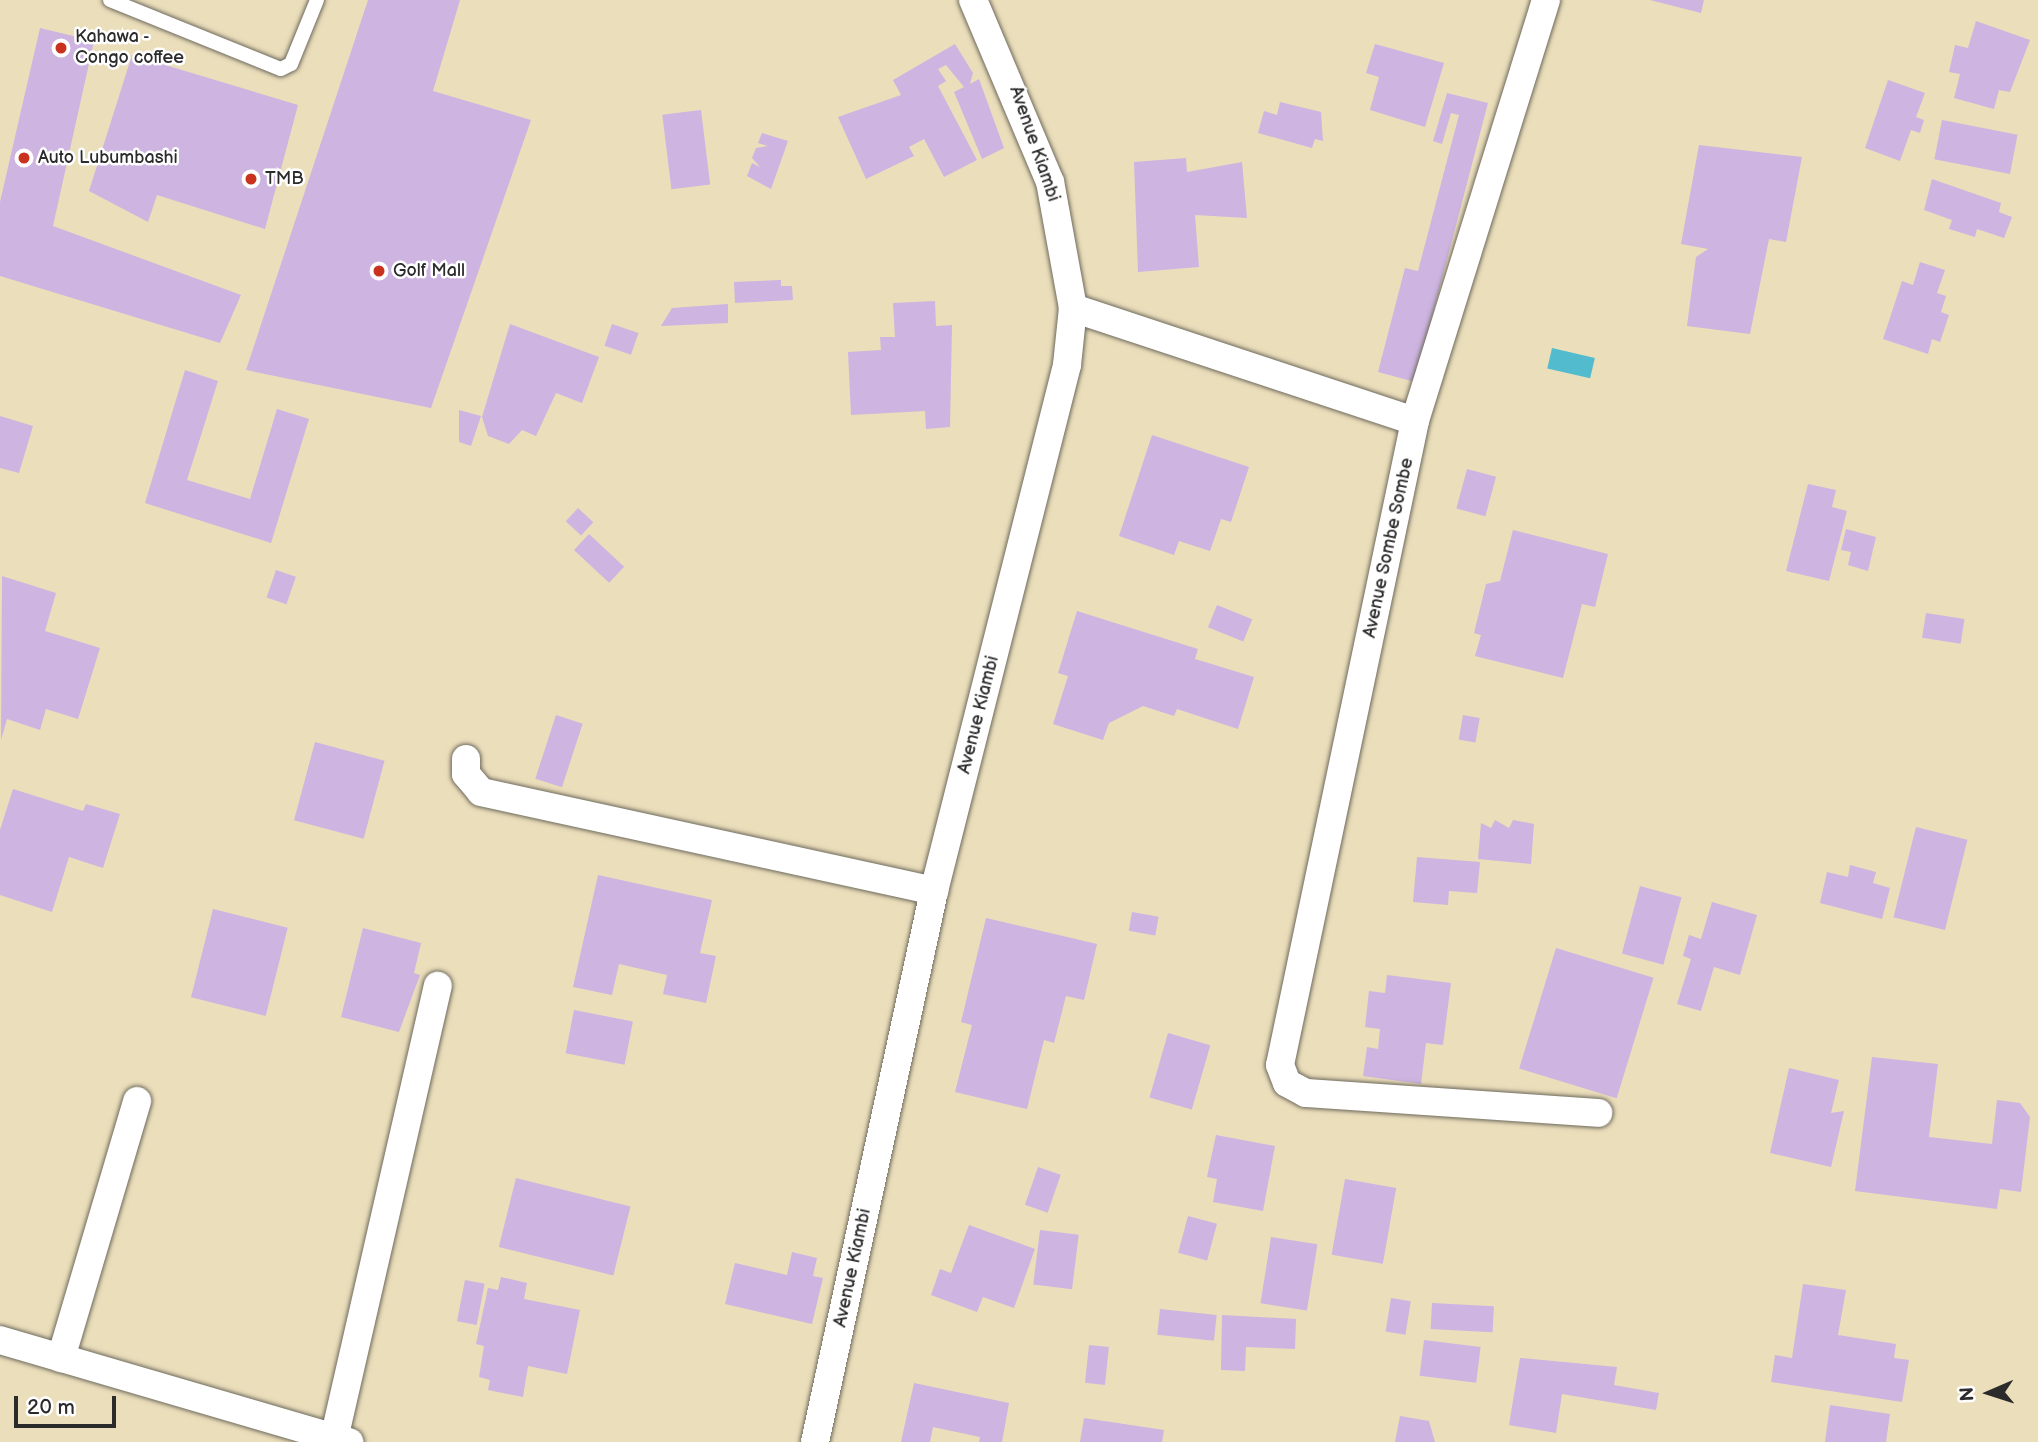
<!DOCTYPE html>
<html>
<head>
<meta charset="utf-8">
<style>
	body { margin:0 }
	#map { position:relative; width:2038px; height:1442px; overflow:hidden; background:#ebdebb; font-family:"Balsamiq Sans",sans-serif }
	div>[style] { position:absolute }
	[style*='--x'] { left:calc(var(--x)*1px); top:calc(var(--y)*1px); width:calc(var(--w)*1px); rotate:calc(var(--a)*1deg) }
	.water>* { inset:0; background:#52bcce; transform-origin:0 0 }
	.building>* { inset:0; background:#cdb4e1; transform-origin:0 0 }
	.roads { filter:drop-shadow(0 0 2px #6e6a5d) drop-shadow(0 0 2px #6e6a5d) }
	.lane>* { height:14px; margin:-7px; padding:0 7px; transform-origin:7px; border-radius:7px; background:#fff }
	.street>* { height:28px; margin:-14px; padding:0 14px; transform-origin:14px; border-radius:14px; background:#fff }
	.dots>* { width:19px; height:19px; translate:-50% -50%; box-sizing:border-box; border:4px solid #fff; border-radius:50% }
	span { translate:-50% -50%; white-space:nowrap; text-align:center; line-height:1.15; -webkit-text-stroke:5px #fff; paint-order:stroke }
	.poi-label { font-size:18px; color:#2b2b2b }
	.left { translate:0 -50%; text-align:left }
	.street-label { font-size:18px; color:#2b2b2b }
	.north { position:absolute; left:1954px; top:1358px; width:70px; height:70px; -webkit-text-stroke:5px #fff; paint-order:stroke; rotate:267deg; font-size:19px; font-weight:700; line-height:28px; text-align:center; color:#2b2b2b }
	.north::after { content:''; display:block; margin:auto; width:24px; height:32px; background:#2b2b2b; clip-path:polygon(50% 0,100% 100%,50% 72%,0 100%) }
	.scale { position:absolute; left:14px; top:1396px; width:102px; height:32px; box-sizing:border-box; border:4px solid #2b2b2b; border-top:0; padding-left:9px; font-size:21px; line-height:24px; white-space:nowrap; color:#2b2b2b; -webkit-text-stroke:5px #fff; paint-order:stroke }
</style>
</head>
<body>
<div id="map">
	<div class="water">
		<i style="left:1552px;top:348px;width:44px;height:21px;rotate:13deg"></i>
	</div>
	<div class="building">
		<i style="clip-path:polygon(368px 0,460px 0,433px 91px,531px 120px,431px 408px,246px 370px)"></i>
		<i style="clip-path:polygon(1650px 0,1704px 0,1701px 13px)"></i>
		<i style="clip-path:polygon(1976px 21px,2030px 40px,2010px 92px,1999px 90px,1994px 109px,1954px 98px,1960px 74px,1949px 72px,1955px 45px,1968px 48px)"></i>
		<i style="clip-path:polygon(40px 28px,94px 41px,53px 226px,241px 295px,220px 343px,0 276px,0 202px)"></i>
		<i style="clip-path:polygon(955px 44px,973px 73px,970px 84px,979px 79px,1004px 148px,982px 159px,954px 92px,964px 87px,946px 65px,938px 69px,946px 81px,938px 86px,977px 160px,944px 177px,924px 139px,909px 147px,914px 156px,866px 179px,838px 117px,901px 95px,893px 80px)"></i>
		<i style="clip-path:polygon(1375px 44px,1444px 63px,1425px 127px,1370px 110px,1379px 77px,1366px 73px)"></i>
		<i style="clip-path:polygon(132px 55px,298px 105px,265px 229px,157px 195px,148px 222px,89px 191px)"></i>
		<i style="clip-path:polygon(1888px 80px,1925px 93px,1916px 117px,1924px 120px,1920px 133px,1911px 130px,1900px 161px,1865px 148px)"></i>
		<i style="clip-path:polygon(1447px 93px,1488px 103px,1415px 382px,1378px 372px,1405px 268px,1418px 271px,1459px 115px,1451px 113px,1442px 144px,1433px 141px)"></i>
		<i style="clip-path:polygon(1280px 102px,1321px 112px,1323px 141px,1315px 139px,1312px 148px,1258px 133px,1264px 111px,1277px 115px)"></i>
		<i style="left:701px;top:110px;width:75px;height:39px;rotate:83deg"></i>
		<i style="left:1942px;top:120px;width:77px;height:40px;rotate:11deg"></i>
		<i style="clip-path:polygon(762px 133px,788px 141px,771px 189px,747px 176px,752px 163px,760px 167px,752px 158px,756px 148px,768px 146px,758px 143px)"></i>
		<i style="clip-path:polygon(1699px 145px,1802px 157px,1786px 242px,1769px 239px,1750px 334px,1687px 326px,1696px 257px,1708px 249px,1681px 244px)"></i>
		<i style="clip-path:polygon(1186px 158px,1187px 172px,1242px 162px,1247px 218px,1195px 215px,1199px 267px,1138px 272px,1134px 162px)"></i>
		<i style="clip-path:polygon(1932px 179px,2001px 203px,1999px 212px,2012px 217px,2004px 238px,1977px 229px,1975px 237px,1949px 229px,1952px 220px,1924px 210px)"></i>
		<i style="clip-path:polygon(1920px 262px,1945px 270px,1937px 293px,1946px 296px,1941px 312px,1949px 315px,1940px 342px,1932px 339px,1928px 354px,1883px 339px,1902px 281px,1913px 285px)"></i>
		<i style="clip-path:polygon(781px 280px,781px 286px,792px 286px,793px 300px,735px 303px,734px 282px)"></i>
		<i style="clip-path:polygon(935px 301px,936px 326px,952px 325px,950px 427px,926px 429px,925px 411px,851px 415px,848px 352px,881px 350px,880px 337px,895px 337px,893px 303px)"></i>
		<i style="clip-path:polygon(728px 304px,728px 323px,661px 326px,672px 308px)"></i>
		<i style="clip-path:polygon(510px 324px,599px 357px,582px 403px,556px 393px,536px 436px,522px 430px,509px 444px,488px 436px,482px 417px)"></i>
		<i style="left:612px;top:324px;width:28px;height:23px;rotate:19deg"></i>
		<i style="clip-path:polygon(185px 370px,218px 381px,187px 480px,250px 499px,277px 409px,309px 419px,271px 543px,145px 503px)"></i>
		<i style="clip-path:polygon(459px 410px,481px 416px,471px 446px,459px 442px)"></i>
		<i style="clip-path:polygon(0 416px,33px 426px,19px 473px,0 468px)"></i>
		<i style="clip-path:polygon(1152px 435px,1249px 467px,1231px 522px,1221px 519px,1210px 551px,1179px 541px,1174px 555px,1119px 536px)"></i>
		<i style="left:1467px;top:469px;width:30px;height:41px;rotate:15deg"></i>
		<i style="clip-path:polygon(1808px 484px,1836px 490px,1832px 507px,1847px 511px,1829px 581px,1786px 571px)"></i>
		<i style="left:578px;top:508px;width:21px;height:18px;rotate:43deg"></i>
		<i style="clip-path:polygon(1846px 529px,1876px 537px,1868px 571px,1848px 565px,1851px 552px,1841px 550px)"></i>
		<i style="clip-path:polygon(1513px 530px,1608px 554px,1595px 607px,1582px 604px,1563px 678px,1475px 656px,1481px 635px,1474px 633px,1486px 584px,1500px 581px)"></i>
		<i style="left:589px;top:534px;width:48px;height:22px;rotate:43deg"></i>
		<i style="left:276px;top:570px;width:21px;height:29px;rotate:19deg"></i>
		<i style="clip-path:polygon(2px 576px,56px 593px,45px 631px,100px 648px,78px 719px,46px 709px,40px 730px,7px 719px,1px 740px)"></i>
		<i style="left:1217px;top:605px;width:38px;height:24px;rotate:22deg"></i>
		<i style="clip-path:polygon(1077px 611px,1198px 649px,1195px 659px,1254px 677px,1238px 729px,1177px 709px,1174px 716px,1143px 706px,1109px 723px,1103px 740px,1053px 724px,1068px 676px,1058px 673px)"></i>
		<i style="left:1926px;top:613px;width:39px;height:25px;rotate:9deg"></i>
		<i style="left:556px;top:715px;width:28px;height:67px;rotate:18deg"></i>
		<i style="left:1463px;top:715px;width:17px;height:25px;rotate:10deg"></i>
		<i style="left:315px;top:742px;width:72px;height:81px;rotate:15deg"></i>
		<i style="clip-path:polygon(13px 789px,83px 811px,86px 804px,120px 814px,103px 868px,69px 857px,52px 912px,0 895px,0 830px)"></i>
		<i style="clip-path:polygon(1495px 820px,1509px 828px,1513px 820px,1534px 824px,1531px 864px,1478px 859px,1481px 823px,1491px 828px)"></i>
		<i style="left:1916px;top:827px;width:53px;height:93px;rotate:14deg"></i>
		<i style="clip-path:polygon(1417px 857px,1480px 862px,1477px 893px,1449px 891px,1448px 905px,1413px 902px)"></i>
		<i style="clip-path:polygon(1850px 865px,1876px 872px,1873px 883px,1890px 888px,1882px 919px,1820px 903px,1827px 872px,1848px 877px)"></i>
		<i style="clip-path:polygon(598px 875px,712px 900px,700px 953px,716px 956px,706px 1003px,663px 994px,667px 975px,619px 964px,612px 995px,573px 987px)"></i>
		<i style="left:1640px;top:886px;width:43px;height:70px;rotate:15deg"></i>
		<i style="clip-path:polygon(1712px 902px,1757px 915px,1740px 975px,1714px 967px,1701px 1011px,1677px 1004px,1691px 959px,1683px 956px,1689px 935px,1701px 939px)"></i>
		<i style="left:213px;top:909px;width:77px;height:91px;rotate:14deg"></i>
		<i style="left:1132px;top:912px;width:27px;height:19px;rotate:10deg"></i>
		<i style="clip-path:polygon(986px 918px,1097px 944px,1084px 1000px,1066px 996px,1054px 1043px,1044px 1040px,1027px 1109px,955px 1092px,972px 1025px,961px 1022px)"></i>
		<i style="clip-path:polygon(363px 928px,421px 943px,414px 973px,420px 975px,399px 1032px,341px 1017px)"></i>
		<i style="left:1556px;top:948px;width:102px;height:126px;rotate:17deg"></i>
		<i style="clip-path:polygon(1387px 975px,1451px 983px,1443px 1045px,1426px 1043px,1421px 1084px,1363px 1076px,1367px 1047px,1378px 1049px,1380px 1029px,1365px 1027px,1369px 991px,1385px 993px)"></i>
		<i style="left:574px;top:1010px;width:60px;height:44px;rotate:11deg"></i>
		<i style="left:1168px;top:1033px;width:44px;height:67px;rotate:16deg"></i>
		<i style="clip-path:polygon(1872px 1057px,1938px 1064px,1929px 1137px,1992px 1144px,1997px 1100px,2020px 1103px,2030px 1117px,2021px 1192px,2000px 1189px,1997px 1209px,1855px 1191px)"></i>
		<i style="clip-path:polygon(1789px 1068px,1839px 1080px,1831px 1113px,1844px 1111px,1831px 1167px,1770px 1153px)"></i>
		<i style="clip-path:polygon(1216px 1135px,1275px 1146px,1263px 1211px,1213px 1202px,1217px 1179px,1207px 1177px)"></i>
		<i style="left:1038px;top:1167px;width:24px;height:40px;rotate:19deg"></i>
		<i style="left:516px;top:1178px;width:118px;height:71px;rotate:14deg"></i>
		<i style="left:1345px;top:1179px;width:52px;height:77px;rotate:10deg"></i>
		<i style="left:1188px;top:1216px;width:30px;height:38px;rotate:15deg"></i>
		<i style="clip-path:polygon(969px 1225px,1035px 1249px,1014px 1308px,983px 1297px,977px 1312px,931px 1295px,940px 1269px,951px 1273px)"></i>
		<i style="left:1040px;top:1230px;width:39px;height:55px;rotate:7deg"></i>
		<i style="left:1271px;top:1237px;width:47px;height:67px;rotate:9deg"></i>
		<i style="clip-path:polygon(792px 1252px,817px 1258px,813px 1276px,823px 1278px,812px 1324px,725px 1304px,735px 1263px,787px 1275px)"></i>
		<i style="clip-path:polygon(501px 1277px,527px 1283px,524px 1299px,580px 1310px,567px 1374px,528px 1366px,523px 1397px,488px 1390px,490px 1380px,479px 1377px,484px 1346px,476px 1344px,488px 1288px,498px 1290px)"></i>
		<i style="left:465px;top:1280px;width:20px;height:42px;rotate:11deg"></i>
		<i style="clip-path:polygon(1803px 1284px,1846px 1290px,1838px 1335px,1896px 1344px,1894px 1358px,1909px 1360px,1902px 1402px,1771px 1382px,1775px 1355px,1792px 1358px)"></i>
		<i style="left:1391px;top:1298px;width:20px;height:34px;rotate:9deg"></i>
		<i style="left:1432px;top:1303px;width:62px;height:26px;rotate:3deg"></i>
		<i style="left:1160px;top:1309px;width:57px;height:26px;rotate:6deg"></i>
		<i style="clip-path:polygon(1222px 1315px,1296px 1319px,1295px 1349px,1246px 1347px,1245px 1371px,1221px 1370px)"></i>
		<i style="left:1424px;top:1340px;width:57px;height:36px;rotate:7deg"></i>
		<i style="left:1089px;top:1345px;width:20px;height:38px;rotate:6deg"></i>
		<i style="clip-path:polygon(1520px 1358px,1617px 1367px,1614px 1385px,1659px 1393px,1656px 1410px,1562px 1394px,1556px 1433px,1509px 1425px)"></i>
		<i style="clip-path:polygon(914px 1383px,1009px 1403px,1002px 1442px,979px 1442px,980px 1437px,933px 1427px,930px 1442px,901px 1442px)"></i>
		<i style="clip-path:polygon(1830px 1405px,1890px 1414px,1886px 1442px,1825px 1442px)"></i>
		<i style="clip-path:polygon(1400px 1416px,1429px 1421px,1435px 1442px,1395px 1442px)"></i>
		<i style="clip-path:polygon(1084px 1418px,1164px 1430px,1162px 1442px,1080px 1442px)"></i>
	</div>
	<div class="roads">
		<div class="lane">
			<i style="--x:110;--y:0;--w:184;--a:22"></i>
			<i style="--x:281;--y:69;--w:11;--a:-27"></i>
			<i style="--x:291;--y:64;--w:69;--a:-67.9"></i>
		</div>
		<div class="street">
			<i style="--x:1546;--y:0;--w:441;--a:107.3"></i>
			<i style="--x:1415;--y:421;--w:658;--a:101.84"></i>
			<i style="--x:1280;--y:1065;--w:19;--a:69"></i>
			<i style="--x:1287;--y:1083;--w:21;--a:28"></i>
			<i style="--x:1306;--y:1093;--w:293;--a:3.9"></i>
			<i style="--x:1073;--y:308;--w:360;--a:18.3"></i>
			<i style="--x:466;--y:759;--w:15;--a:90"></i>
			<i style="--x:466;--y:774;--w:23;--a:50"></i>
			<i style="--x:481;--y:792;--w:464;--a:12.3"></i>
			<i style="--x:0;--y:1340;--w:364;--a:16.3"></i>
			<i style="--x:61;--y:1358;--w:268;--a:-73.5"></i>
			<i style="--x:334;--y:1439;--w:465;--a:-77.1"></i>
			<i style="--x:815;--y:1442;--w:564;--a:-77.81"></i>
			<i style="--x:934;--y:891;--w:543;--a:-75.81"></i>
			<i style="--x:1067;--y:365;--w:57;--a:-84"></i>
			<i style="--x:1073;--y:308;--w:128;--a:-100.3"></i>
			<i style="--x:1050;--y:182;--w:198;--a:-112.9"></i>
		</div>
	</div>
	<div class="dots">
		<i style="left:61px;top:48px;background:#c8321e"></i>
		<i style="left:24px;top:158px;background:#c8321e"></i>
		<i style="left:251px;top:179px;background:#c8321e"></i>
		<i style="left:379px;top:271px;background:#c8321e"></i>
	</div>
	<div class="poi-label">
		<span class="left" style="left:75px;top:48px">Kahawa -<br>Congo coffee</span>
		<span class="left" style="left:38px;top:158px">Auto Lubumbashi</span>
		<span class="left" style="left:265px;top:179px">TMB</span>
		<span class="left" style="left:393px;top:271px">Golf Mall</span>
	</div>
	<div class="street-label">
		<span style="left:1034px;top:144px;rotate:71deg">Avenue Kiambi</span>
		<span style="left:1389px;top:548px;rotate:-78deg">Avenue Sombe Sombe</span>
		<span style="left:979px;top:715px;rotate:-76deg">Avenue Kiambi</span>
		<span style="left:853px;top:1268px;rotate:-78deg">Avenue Kiambi</span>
	</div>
	<div class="north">N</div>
	<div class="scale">20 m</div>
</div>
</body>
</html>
